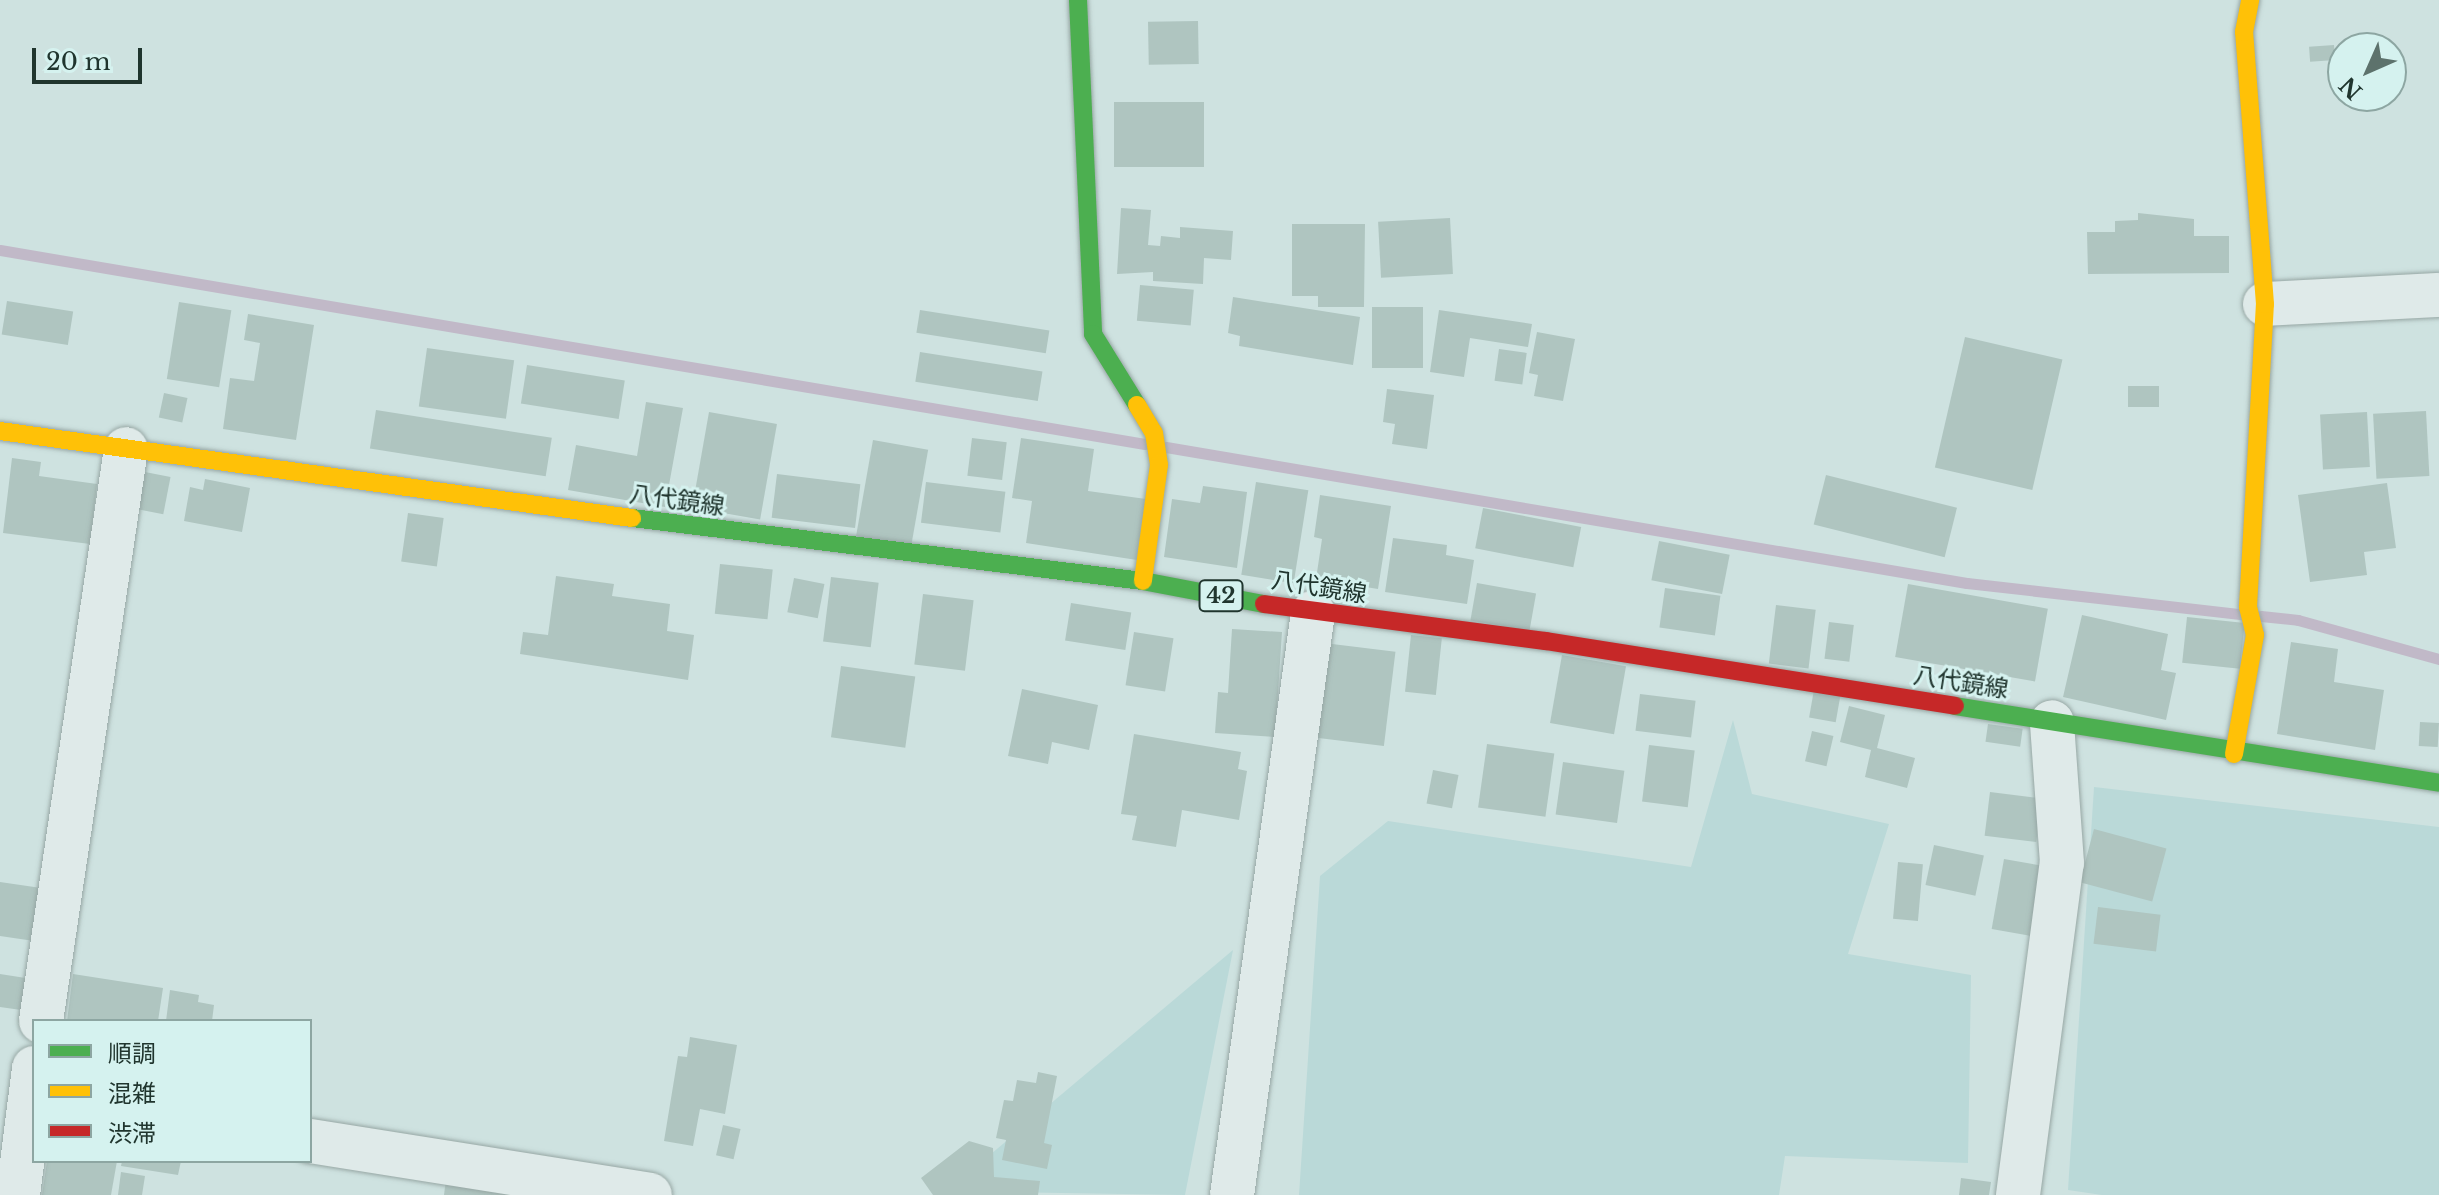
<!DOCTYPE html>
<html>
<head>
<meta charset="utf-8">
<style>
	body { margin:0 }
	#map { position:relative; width:2439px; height:1195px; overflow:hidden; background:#cee2e0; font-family:"Libre Baskerville","Noto Sans JP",serif }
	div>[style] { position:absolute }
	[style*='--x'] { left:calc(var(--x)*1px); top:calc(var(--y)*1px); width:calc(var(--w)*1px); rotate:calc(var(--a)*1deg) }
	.farmland>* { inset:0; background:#bad9d8 }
	.stream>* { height:11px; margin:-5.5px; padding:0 5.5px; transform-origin:5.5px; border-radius:5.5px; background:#c1b9c8 }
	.building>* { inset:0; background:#afc5c0; transform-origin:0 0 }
	.roads { filter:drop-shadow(0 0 2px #97a7a4) drop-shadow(0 0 2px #97a7a4) }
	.street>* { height:44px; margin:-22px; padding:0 22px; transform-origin:22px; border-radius:22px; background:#dfeae9 }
	.fast>* { height:18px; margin:-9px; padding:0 9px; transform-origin:9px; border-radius:9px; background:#4caf50 }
	.slow>* { height:18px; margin:-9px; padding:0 9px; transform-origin:9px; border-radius:9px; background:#ffc107 }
	.jam>* { height:18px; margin:-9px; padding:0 9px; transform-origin:9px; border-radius:9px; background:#c62828 }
	span { translate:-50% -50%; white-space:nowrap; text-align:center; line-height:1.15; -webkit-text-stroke:6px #d5f2ef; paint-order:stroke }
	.shield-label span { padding:2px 6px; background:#d5f2ef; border:2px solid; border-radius:6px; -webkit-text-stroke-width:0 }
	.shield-label { font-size:22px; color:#20352e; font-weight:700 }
	.street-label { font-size:24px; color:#20352e }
	.legend { position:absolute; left:32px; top:1019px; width:280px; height:144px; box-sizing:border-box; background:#d5f2ef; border:2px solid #8da6a2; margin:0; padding:10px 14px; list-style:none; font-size:24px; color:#20352e }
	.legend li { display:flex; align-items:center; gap:16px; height:40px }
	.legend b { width:40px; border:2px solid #8da6a2 }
	.north { position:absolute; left:2327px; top:32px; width:80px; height:80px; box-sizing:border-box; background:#d5f2ef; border:2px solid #8da6a2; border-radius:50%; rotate:225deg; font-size:22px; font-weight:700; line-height:32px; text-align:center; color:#20352e }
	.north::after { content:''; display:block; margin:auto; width:28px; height:36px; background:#5d726c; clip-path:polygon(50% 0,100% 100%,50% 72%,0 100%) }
	.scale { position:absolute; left:32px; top:48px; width:110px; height:36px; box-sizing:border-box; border:4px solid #20352e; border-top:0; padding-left:10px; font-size:24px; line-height:28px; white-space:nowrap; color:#20352e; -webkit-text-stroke:6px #d5f2ef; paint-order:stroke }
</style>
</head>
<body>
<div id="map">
	<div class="farmland">
		<i style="clip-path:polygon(1733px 720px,1752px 794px,1889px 824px,1848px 954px,1971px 975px,1968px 1163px,1785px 1156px,1779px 1195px,1299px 1195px,1320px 876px,1388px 821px,1691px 867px)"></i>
		<i style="clip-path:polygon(2094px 787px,2439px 827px,2439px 1195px,2102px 1195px,2068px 1190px)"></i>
		<i style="clip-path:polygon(1233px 950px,1185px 1195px,947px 1191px)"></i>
	</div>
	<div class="stream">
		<i style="--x:0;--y:250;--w:1161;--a:9.62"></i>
		<i style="--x:1166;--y:447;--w:812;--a:9.64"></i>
		<i style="--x:1967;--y:583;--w:275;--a:6.5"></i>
		<i style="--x:2261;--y:616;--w:37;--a:6"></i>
		<i style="--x:2298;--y:620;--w:146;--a:15.5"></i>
	</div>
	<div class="building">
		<i style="left:1198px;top:21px;width:43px;height:50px;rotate:89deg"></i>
		<i style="left:2334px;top:45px;width:15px;height:25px;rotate:86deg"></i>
		<i style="left:1114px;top:102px;width:90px;height:65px"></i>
		<i style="clip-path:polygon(1121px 208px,1151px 210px,1148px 245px,1160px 246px,1161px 236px,1180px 238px,1180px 227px,1233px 231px,1231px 260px,1204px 258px,1203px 284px,1153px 281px,1153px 272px,1117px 274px)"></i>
		<i style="clip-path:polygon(2138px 213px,2194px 219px,2194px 236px,2229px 236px,2229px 273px,2088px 274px,2087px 232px,2115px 232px,2115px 221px,2138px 220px)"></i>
		<i style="left:1450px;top:218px;width:56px;height:72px;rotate:87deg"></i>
		<i style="clip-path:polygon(1292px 224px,1365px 224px,1364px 307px,1318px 307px,1318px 296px,1292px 296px)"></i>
		<i style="left:1140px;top:285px;width:54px;height:36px;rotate:5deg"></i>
		<i style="clip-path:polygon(1233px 297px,1360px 317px,1353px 365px,1239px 346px,1240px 336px,1228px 333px)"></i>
		<i style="left:7px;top:301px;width:67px;height:34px;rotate:9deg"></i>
		<i style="left:179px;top:302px;width:53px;height:78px;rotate:9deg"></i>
		<i style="left:1372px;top:307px;width:51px;height:61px"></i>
		<i style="left:920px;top:310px;width:131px;height:23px;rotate:9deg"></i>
		<i style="clip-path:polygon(1439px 310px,1532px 324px,1528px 347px,1470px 338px,1464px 377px,1430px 372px)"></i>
		<i style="clip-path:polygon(248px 314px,314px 325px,296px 440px,223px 429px,230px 378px,254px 381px,260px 343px,244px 340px)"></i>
		<i style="clip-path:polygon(1537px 332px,1575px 339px,1563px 401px,1534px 396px,1538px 375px,1529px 373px)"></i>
		<i style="left:1965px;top:337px;width:100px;height:134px;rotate:13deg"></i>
		<i style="left:427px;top:348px;width:88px;height:59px;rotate:8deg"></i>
		<i style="left:1499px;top:349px;width:28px;height:32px;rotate:8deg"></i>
		<i style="left:920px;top:352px;width:124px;height:30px;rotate:9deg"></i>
		<i style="left:527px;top:365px;width:99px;height:39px;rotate:9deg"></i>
		<i style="left:2159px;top:386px;width:21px;height:31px;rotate:90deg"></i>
		<i style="clip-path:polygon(1387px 389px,1434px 395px,1427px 449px,1392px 444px,1395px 424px,1383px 422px)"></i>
		<i style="left:164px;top:393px;width:24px;height:25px;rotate:12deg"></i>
		<i style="clip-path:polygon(646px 402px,683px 408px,665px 507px,568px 490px,576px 445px,637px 456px)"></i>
		<i style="left:376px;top:410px;width:178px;height:39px;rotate:9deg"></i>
		<i style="left:2426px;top:411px;width:65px;height:53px;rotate:87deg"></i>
		<i style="left:709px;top:412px;width:69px;height:97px;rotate:10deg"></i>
		<i style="left:2367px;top:412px;width:55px;height:47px;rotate:87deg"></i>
		<i style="left:972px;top:438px;width:35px;height:38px;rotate:7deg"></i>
		<i style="clip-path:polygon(1021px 438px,1094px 449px,1088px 491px,1146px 499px,1137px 560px,1026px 543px,1032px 501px,1012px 498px)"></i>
		<i style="left:873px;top:440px;width:56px;height:98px;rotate:10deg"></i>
		<i style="clip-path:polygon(12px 458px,41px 462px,39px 476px,97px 484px,90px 544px,3px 533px)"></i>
		<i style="left:145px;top:472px;width:26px;height:38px;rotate:11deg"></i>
		<i style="left:777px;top:474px;width:84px;height:44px;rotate:7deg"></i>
		<i style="left:1826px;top:475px;width:135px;height:51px;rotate:14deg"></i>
		<i style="clip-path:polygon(205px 479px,250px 488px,242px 532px,184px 521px,190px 487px,203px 490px)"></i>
		<i style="left:926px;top:482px;width:80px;height:41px;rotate:7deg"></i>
		<i style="left:1256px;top:482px;width:53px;height:94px;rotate:9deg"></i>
		<i style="clip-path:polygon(2387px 483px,2396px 548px,2364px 552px,2367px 575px,2310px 582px,2298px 495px)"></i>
		<i style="clip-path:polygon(1203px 486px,1247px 492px,1237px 568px,1164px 557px,1172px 499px,1200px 503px)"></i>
		<i style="clip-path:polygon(1320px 495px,1391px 506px,1378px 589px,1316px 579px,1322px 539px,1314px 537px)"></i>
		<i style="left:1483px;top:508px;width:100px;height:41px;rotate:11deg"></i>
		<i style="left:408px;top:513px;width:36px;height:49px;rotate:8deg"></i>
		<i style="clip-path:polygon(1393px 538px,1447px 545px,1446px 555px,1474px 560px,1467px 604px,1385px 592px)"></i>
		<i style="left:1659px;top:541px;width:72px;height:40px;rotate:11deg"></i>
		<i style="left:720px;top:564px;width:53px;height:50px;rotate:6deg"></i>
		<i style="clip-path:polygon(556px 576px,614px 584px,612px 596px,670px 604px,667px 631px,694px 635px,688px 680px,520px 654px,523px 632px,548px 635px)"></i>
		<i style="left:831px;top:577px;width:48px;height:65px;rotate:7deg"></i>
		<i style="left:794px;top:578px;width:31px;height:35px;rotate:11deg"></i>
		<i style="left:1477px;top:583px;width:60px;height:38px;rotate:10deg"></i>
		<i style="left:1908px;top:584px;width:142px;height:74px;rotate:10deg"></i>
		<i style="left:1665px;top:588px;width:56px;height:40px;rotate:8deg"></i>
		<i style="left:923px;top:594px;width:51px;height:71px;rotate:7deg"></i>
		<i style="left:1071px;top:603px;width:61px;height:38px;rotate:9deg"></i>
		<i style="left:1776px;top:605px;width:40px;height:59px;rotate:7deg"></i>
		<i style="clip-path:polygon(2082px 615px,2168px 634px,2161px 670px,2176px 673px,2166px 720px,2063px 697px)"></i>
		<i style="left:2187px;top:617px;width:58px;height:46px;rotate:6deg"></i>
		<i style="left:1829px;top:622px;width:25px;height:37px;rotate:7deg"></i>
		<i style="clip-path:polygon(1232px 629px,1282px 632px,1275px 737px,1215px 733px,1218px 692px,1228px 693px)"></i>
		<i style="left:1134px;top:632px;width:40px;height:54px;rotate:9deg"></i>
		<i style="left:1411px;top:635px;width:31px;height:57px;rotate:6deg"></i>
		<i style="clip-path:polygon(2291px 642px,2338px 649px,2334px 682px,2384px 690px,2375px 750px,2277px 734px)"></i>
		<i style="left:1324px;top:643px;width:72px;height:95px;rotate:7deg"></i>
		<i style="left:1562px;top:655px;width:65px;height:69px;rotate:10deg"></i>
		<i style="left:841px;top:666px;width:75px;height:72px;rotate:8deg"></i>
		<i style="left:1815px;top:684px;width:27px;height:34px;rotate:10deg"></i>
		<i style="clip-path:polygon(1022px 689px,1098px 705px,1089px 750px,1052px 742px,1048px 764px,1008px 756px)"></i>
		<i style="left:1640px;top:694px;width:56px;height:37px;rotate:7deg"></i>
		<i style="clip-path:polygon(1849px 706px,1885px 715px,1877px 748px,1915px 758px,1907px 788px,1865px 777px,1871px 750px,1840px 742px)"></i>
		<i style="left:2420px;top:722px;width:19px;height:24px;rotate:3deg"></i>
		<i style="left:1988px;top:724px;width:35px;height:18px;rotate:8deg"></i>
		<i style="left:1812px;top:731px;width:22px;height:31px;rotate:13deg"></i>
		<i style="clip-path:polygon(1134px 734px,1241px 752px,1238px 769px,1247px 771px,1239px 820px,1182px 810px,1176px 847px,1132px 840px,1137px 816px,1121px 814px)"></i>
		<i style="left:1487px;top:744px;width:68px;height:64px;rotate:8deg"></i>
		<i style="left:1649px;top:745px;width:46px;height:57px;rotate:7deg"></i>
		<i style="left:1563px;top:762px;width:62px;height:53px;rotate:8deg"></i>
		<i style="left:1433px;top:770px;width:26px;height:34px;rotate:11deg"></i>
		<i style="left:1990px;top:792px;width:52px;height:44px;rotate:7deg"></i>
		<i style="left:2094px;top:829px;width:75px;height:55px;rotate:15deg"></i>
		<i style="left:1934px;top:845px;width:51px;height:41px;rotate:12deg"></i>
		<i style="left:2004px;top:859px;width:39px;height:71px;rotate:10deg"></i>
		<i style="left:1898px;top:862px;width:25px;height:57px;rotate:5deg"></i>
		<i style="clip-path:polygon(0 882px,41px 888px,34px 941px,0 936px)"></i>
		<i style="left:2098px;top:907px;width:63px;height:37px;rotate:7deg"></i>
		<i style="clip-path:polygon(0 974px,32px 979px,28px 1011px,0 1007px)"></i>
		<i style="clip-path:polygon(73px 974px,163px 988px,158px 1021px,67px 1021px)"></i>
		<i style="clip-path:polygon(170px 990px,199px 995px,198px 1002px,214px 1005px,212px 1021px,166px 1021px)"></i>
		<i style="clip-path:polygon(690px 1037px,737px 1045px,725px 1114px,700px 1109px,693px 1146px,664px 1141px,678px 1056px,687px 1057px)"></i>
		<i style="clip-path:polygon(1038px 1072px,1057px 1076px,1044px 1143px,1052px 1145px,1047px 1169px,1002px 1160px,1006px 1140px,996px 1138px,1004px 1100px,1013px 1101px,1017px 1080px,1036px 1083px)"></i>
		<i style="left:723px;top:1125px;width:18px;height:31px;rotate:13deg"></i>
		<i style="clip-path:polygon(969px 1141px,993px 1148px,994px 1177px,1040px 1181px,1038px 1195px,933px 1195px,921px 1178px)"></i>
		<i style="clip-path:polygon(47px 1161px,117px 1161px,111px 1195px,42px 1195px)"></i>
		<i style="clip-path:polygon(122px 1161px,181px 1161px,178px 1175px,121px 1166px)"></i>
		<i style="clip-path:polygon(121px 1172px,145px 1176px,142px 1195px,118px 1195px)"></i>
		<i style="clip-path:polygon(1961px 1178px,1991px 1182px,1989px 1195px,1959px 1195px)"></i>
		<i style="clip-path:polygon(446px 1179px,523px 1195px,444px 1195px)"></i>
	</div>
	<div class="roads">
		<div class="street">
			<i style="--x:2265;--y:304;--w:174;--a:-3"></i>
			<i style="--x:41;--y:1021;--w:578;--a:-81.55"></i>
			<i style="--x:310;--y:1141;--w:344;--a:9"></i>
			<i style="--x:18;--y:1195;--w:128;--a:-82.8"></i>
			<i style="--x:1232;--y:1195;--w:588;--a:-82.08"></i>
			<i style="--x:2018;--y:1195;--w:335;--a:-82.5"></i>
			<i style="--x:2062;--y:863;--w:141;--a:-94.1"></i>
		</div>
		<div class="fast">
			<i style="--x:1078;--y:0;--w:334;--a:87.4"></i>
			<i style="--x:1093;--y:334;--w:84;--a:58.2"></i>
			<i style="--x:632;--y:518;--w:515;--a:7.03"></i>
			<i style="--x:1143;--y:581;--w:123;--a:10.8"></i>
			<i style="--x:1955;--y:706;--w:490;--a:9"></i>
		</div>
		<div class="slow">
			<i style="--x:1137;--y:405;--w:33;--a:59"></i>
			<i style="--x:1154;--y:433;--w:32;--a:81"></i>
			<i style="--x:1159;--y:465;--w:117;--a:97.9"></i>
			<i style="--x:0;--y:431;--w:638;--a:7.84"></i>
			<i style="--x:2234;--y:754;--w:121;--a:-80"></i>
			<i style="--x:2255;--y:635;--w:29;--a:-104"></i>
			<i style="--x:2248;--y:607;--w:303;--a:-86.8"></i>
			<i style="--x:2265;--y:304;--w:273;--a:-94.4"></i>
			<i style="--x:2244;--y:32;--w:33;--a:-79"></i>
		</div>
		<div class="jam">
			<i style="--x:1264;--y:604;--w:284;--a:7.5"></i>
			<i style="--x:1546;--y:641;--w:414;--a:9"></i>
		</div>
	</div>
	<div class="shield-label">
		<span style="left:1221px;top:596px">42</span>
	</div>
	<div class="street-label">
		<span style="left:677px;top:500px;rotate:8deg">八代鏡線</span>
		<span style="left:1319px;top:587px;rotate:9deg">八代鏡線</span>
		<span style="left:1961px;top:682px;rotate:9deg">八代鏡線</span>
	</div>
	<ul class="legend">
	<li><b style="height:10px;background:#4caf50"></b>順調</li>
	<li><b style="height:10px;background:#ffc107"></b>混雑</li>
	<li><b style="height:10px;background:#c62828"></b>渋滞</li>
	</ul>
	<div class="north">N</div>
	<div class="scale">20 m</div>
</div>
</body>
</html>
